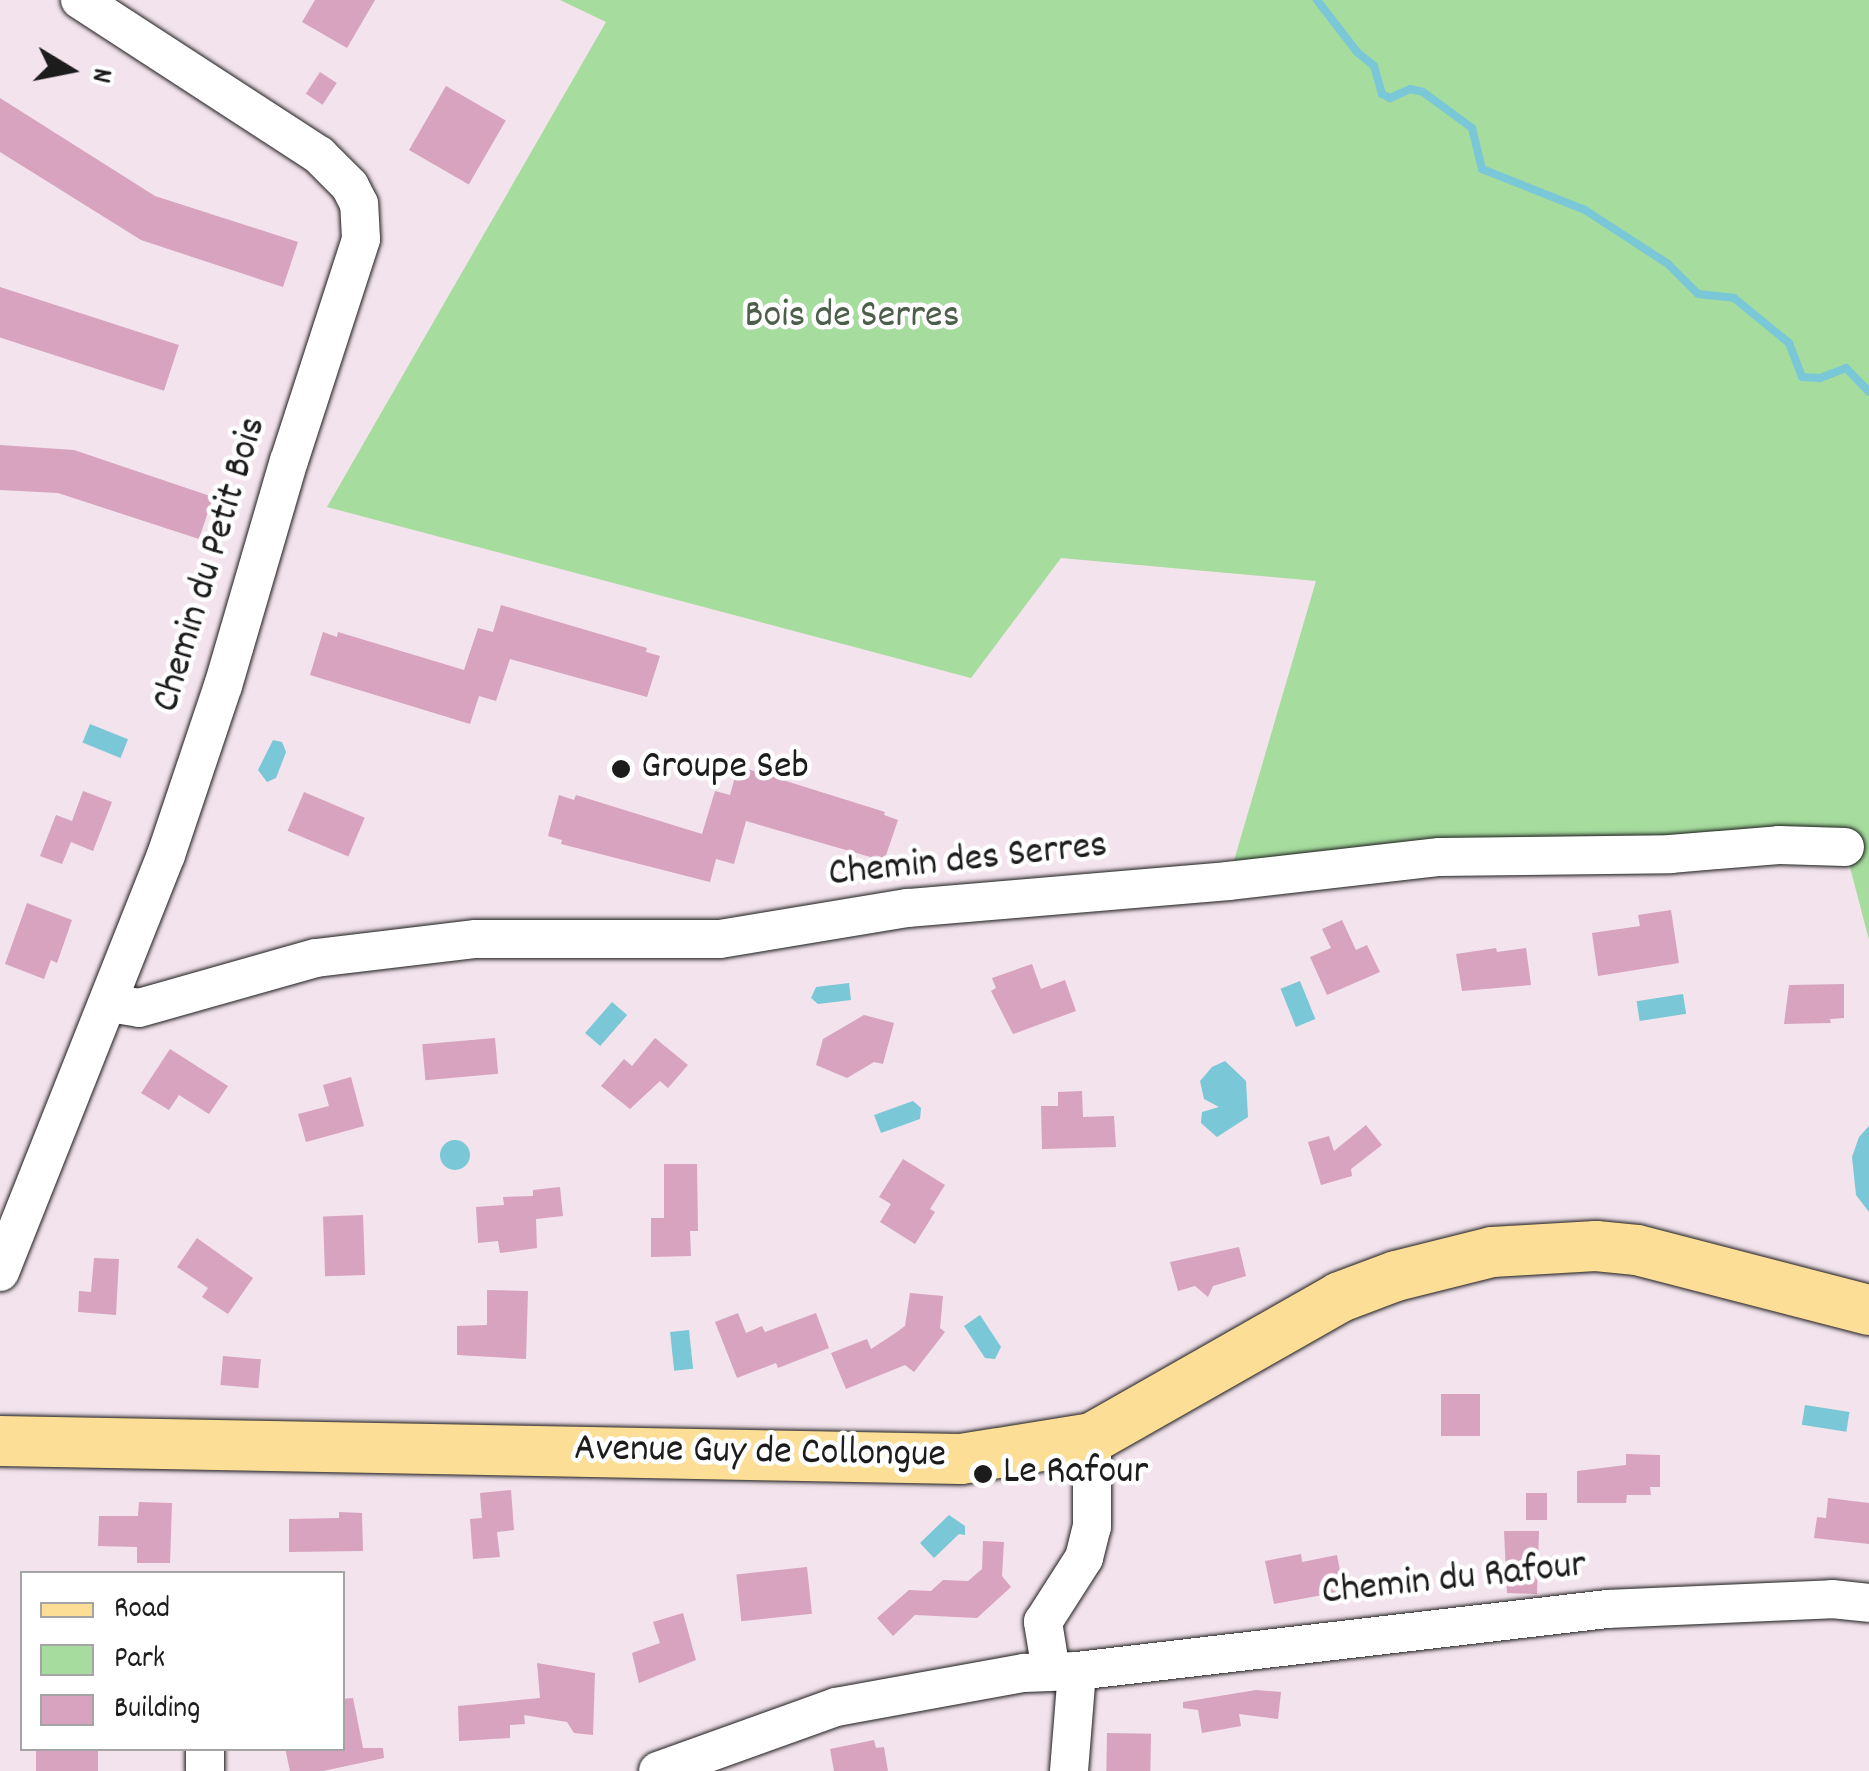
<!DOCTYPE html>
<html>
<head>
<meta charset="utf-8">
<style>
	body { margin:0 }
	#map { position:relative; width:1869px; height:1771px; overflow:hidden; background:#f3e3ec; font-family:Dekko,sans-serif }
	div>[style] { position:absolute }
	[style*='--x'] { left:calc(var(--x)*1px); top:calc(var(--y)*1px); width:calc(var(--w)*1px); rotate:calc(var(--a)*1deg) }
	.green>* { inset:0; background:#a6dc9e }
	.water>* { inset:0; background:#79c7d7; transform-origin:0 0 }
	.round { border-radius:50% }
	.stream>* { height:8px; margin:-4px; padding:0 4px; transform-origin:4px; border-radius:4px; background:#79c7d7 }
	.building>* { inset:0; background:#d7a3be; transform-origin:0 0 }
	.roads { filter:drop-shadow(0 0 2px #1c1c1c) drop-shadow(0 0 2px #1c1c1c) }
	.minor>* { height:38px; margin:-19px; padding:0 19px; transform-origin:19px; border-radius:19px; background:#fff }
	.major>* { height:50px; margin:-25px; padding:0 25px; transform-origin:25px; border-radius:25px; background:#fdde96 }
	.dots>* { width:28px; height:28px; translate:-50% -50%; box-sizing:border-box; border:5px solid #fff; border-radius:50% }
	span { translate:-50% -50%; white-space:nowrap; text-align:center; line-height:1.15; -webkit-text-stroke:9px #fff; paint-order:stroke }
	.park-label { font-size:40px; color:#4c5f4a }
	.street-label { font-size:40px; color:#1c1c1c }
	.poi-label { font-size:40px; color:#1c1c1c }
	.left { translate:0 -50%; text-align:left }
	.legend { position:absolute; left:20px; top:1571px; width:325px; height:180px; box-sizing:border-box; background:#fff; border:2px solid #a4a4a4; margin:0; padding:12px 18px; list-style:none; font-size:30px; color:#1c1c1c }
	.legend li { display:flex; align-items:center; gap:20px; height:50px }
	.legend b { width:50px; border:2px solid #a4a4a4 }
	.north { position:absolute; left:20px; top:20px; width:100px; height:100px; -webkit-text-stroke:8px #fff; paint-order:stroke; rotate:100deg; font-size:28px; font-weight:700; line-height:40px; text-align:center; color:#1c1c1c }
	.north::after { content:''; display:block; margin:auto; width:35px; height:45px; background:#1c1c1c; clip-path:polygon(50% 0,100% 100%,50% 72%,0 100%) }
</style>
</head>
<body>
<div id="map">
	<div class="green">
		<i style="clip-path:polygon(560px 0,1869px 0,1869px 940px,1845px 848px,1228px 881px,1316px 581px,1061px 558px,971px 678px,327px 507px,606px 22px)"></i>
	</div>
	<div class="water">
		<i style="left:90px;top:724px;width:41px;height:20px;rotate:22deg"></i>
		<i style="clip-path:polygon(273px 740px,282px 742px,286px 752px,276px 778px,267px 782px,258px 770px)"></i>
		<i style="left:1300px;top:981px;width:41px;height:21px;rotate:68deg"></i>
		<i style="clip-path:polygon(849px 983px,851px 1000px,818px 1004px,811px 998px,816px 987px)"></i>
		<i style="left:1683px;top:994px;width:20px;height:47px;rotate:81deg"></i>
		<i style="left:612px;top:1002px;width:20px;height:41px;rotate:41deg"></i>
		<i style="clip-path:polygon(1225px 1061px,1246px 1081px,1248px 1117px,1217px 1137px,1201px 1123px,1202px 1112px,1219px 1107px,1204px 1099px,1200px 1081px,1212px 1067px)"></i>
		<i style="clip-path:polygon(913px 1101px,921px 1108px,920px 1119px,881px 1133px,874px 1115px)"></i>
		<i style="clip-path:polygon(1869px 1126px,1869px 1212px,1856px 1195px,1852px 1157px,1859px 1137px)"></i>
		<i class="round" style="left:440px;top:1140px;width:30px;height:30px"></i>
		<i style="clip-path:polygon(980px 1315px,1001px 1347px,995px 1359px,985px 1358px,964px 1326px)"></i>
		<i style="left:689px;top:1330px;width:39px;height:19px;rotate:84deg"></i>
		<i style="left:1805px;top:1405px;width:45px;height:20px;rotate:9deg"></i>
		<i style="clip-path:polygon(949px 1515px,965px 1526px,965px 1535px,959px 1534px,934px 1558px,920px 1543px)"></i>
	</div>
	<div class="stream">
		<i style="--x:1317;--y:0;--w:66;--a:52.4"></i>
		<i style="--x:1357;--y:52;--w:22;--a:39"></i>
		<i style="--x:1374;--y:66;--w:29;--a:74"></i>
		<i style="--x:1382;--y:94;--w:9;--a:27"></i>
		<i style="--x:1390;--y:98;--w:22;--a:-24"></i>
		<i style="--x:1410;--y:89;--w:13;--a:13"></i>
		<i style="--x:1423;--y:92;--w:61;--a:36.3"></i>
		<i style="--x:1472;--y:128;--w:42;--a:76.3"></i>
		<i style="--x:1482;--y:169;--w:111;--a:21.7"></i>
		<i style="--x:1585;--y:210;--w:99;--a:33"></i>
		<i style="--x:1668;--y:264;--w:42;--a:45"></i>
		<i style="--x:1698;--y:294;--w:36;--a:6"></i>
		<i style="--x:1734;--y:298;--w:71;--a:39.3"></i>
		<i style="--x:1789;--y:343;--w:36;--a:69"></i>
		<i style="--x:1802;--y:377;--w:18;--a:3"></i>
		<i style="--x:1820;--y:378;--w:28;--a:-21"></i>
		<i style="--x:1846;--y:368;--w:33;--a:46"></i>
	</div>
	<div class="building">
		<i style="clip-path:polygon(315px 0,375px 0,347px 48px,302px 22px)"></i>
		<i style="left:320px;top:72px;width:20px;height:26px;rotate:33deg"></i>
		<i style="left:446px;top:86px;width:69px;height:74px;rotate:30deg"></i>
		<i style="clip-path:polygon(0 98px,155px 196px,298px 242px,283px 287px,141px 240px,0 152px)"></i>
		<i style="left:0;top:287px;width:188px;height:48px;rotate:18deg"></i>
		<i style="clip-path:polygon(0 445px,74px 450px,213px 497px,199px 539px,58px 493px,0 490px)"></i>
		<i style="clip-path:polygon(501px 605px,647px 648px,646px 652px,660px 656px,647px 697px,510px 659px,496px 701px,479px 696px,470px 724px,310px 675px,323px 632px,337px 637px,338px 632px,464px 670px,478px 628px,493px 632px)"></i>
		<i style="clip-path:polygon(738px 766px,885px 812px,884px 815px,898px 820px,884px 861px,746px 821px,734px 864px,716px 859px,710px 882px,561px 844px,562px 840px,548px 836px,559px 795px,574px 800px,576px 795px,702px 834px,715px 791px,730px 795px)"></i>
		<i style="clip-path:polygon(83px 791px,112px 802px,93px 851px,71px 842px,62px 864px,40px 856px,56px 815px,72px 821px)"></i>
		<i style="left:304px;top:792px;width:66px;height:42px;rotate:23deg"></i>
		<i style="clip-path:polygon(27px 903px,72px 920px,57px 963px,51px 960px,44px 979px,5px 964px)"></i>
		<i style="clip-path:polygon(1671px 910px,1679px 963px,1598px 976px,1592px 933px,1640px 926px,1638px 915px)"></i>
		<i style="clip-path:polygon(1342px 920px,1356px 950px,1367px 945px,1380px 972px,1327px 995px,1310px 957px,1331px 948px,1322px 929px)"></i>
		<i style="clip-path:polygon(1496px 948px,1497px 952px,1526px 948px,1531px 985px,1462px 991px,1456px 954px)"></i>
		<i style="clip-path:polygon(1032px 964px,1041px 989px,1065px 980px,1076px 1011px,1013px 1034px,991px 991px,996px 988px,992px 978px)"></i>
		<i style="clip-path:polygon(1844px 984px,1844px 1018px,1830px 1019px,1831px 1023px,1784px 1024px,1789px 985px)"></i>
		<i style="clip-path:polygon(864px 1015px,894px 1023px,883px 1064px,874px 1062px,847px 1078px,816px 1065px,823px 1039px)"></i>
		<i style="left:495px;top:1038px;width:36px;height:73px;rotate:85deg"></i>
		<i style="clip-path:polygon(655px 1038px,688px 1065px,668px 1088px,660px 1081px,630px 1109px,601px 1086px,624px 1059px,632px 1066px)"></i>
		<i style="clip-path:polygon(170px 1049px,228px 1086px,209px 1114px,179px 1095px,169px 1110px,141px 1093px)"></i>
		<i style="clip-path:polygon(351px 1077px,364px 1126px,306px 1142px,298px 1114px,329px 1106px,323px 1085px)"></i>
		<i style="clip-path:polygon(1082px 1091px,1083px 1117px,1114px 1116px,1116px 1147px,1042px 1149px,1041px 1106px,1058px 1106px,1058px 1092px)"></i>
		<i style="clip-path:polygon(1366px 1125px,1382px 1145px,1351px 1169px,1352px 1176px,1321px 1185px,1308px 1142px,1329px 1136px,1334px 1151px)"></i>
		<i style="clip-path:polygon(903px 1159px,945px 1185px,930px 1209px,935px 1212px,915px 1244px,880px 1222px,891px 1204px,879px 1197px)"></i>
		<i style="clip-path:polygon(664px 1164px,697px 1164px,698px 1231px,690px 1231px,691px 1256px,651px 1257px,651px 1218px,664px 1218px)"></i>
		<i style="clip-path:polygon(560px 1187px,563px 1216px,536px 1219px,537px 1248px,500px 1253px,498px 1241px,478px 1243px,476px 1207px,504px 1205px,503px 1197px,533px 1196px,533px 1190px)"></i>
		<i style="left:363px;top:1215px;width:60px;height:40px;rotate:88deg"></i>
		<i style="clip-path:polygon(197px 1238px,253px 1278px,228px 1314px,202px 1297px,208px 1288px,177px 1267px)"></i>
		<i style="clip-path:polygon(1239px 1247px,1246px 1276px,1213px 1286px,1208px 1297px,1195px 1286px,1178px 1291px,1170px 1262px)"></i>
		<i style="clip-path:polygon(94px 1258px,119px 1259px,116px 1315px,78px 1312px,79px 1291px,91px 1292px)"></i>
		<i style="clip-path:polygon(487px 1290px,528px 1291px,526px 1359px,457px 1355px,457px 1326px,487px 1325px)"></i>
		<i style="clip-path:polygon(910px 1293px,943px 1296px,940px 1328px,945px 1332px,914px 1372px,905px 1365px,846px 1389px,831px 1353px,867px 1339px,871px 1349px,894px 1334px,905px 1326px)"></i>
		<i style="clip-path:polygon(738px 1313px,746px 1333px,762px 1326px,765px 1332px,816px 1313px,829px 1348px,778px 1368px,776px 1363px,737px 1378px,715px 1322px)"></i>
		<i style="left:223px;top:1356px;width:38px;height:29px;rotate:5deg"></i>
		<i style="left:1480px;top:1394px;width:42px;height:39px;rotate:90deg"></i>
		<i style="clip-path:polygon(1626px 1454px,1660px 1455px,1660px 1487px,1650px 1487px,1651px 1495px,1627px 1495px,1626px 1503px,1577px 1503px,1577px 1471px,1626px 1465px)"></i>
		<i style="clip-path:polygon(511px 1490px,514px 1530px,497px 1532px,500px 1557px,473px 1559px,470px 1519px,482px 1518px,480px 1493px)"></i>
		<i style="left:1526px;top:1493px;width:21px;height:27px"></i>
		<i style="clip-path:polygon(1828px 1498px,1869px 1503px,1869px 1544px,1814px 1538px,1817px 1517px,1826px 1518px)"></i>
		<i style="clip-path:polygon(139px 1502px,172px 1503px,170px 1563px,137px 1563px,137px 1547px,98px 1546px,99px 1516px,138px 1516px)"></i>
		<i style="clip-path:polygon(339px 1512px,362px 1513px,363px 1551px,289px 1552px,289px 1519px,339px 1518px)"></i>
		<i style="clip-path:polygon(1504px 1531px,1539px 1531px,1537px 1594px,1507px 1593px)"></i>
		<i style="clip-path:polygon(983px 1541px,1004px 1542px,1002px 1576px,1011px 1587px,977px 1618px,915px 1615px,893px 1636px,877px 1618px,909px 1590px,931px 1591px,943px 1580px,968px 1581px,982px 1569px)"></i>
		<i style="clip-path:polygon(1301px 1554px,1302px 1562px,1337px 1555px,1344px 1591px,1274px 1604px,1265px 1561px)"></i>
		<i style="left:807px;top:1567px;width:47px;height:71px;rotate:84deg"></i>
		<i style="clip-path:polygon(683px 1613px,696px 1660px,639px 1683px,632px 1653px,660px 1643px,653px 1622px)"></i>
		<i style="clip-path:polygon(537px 1663px,595px 1673px,593px 1735px,574px 1733px,567px 1722px,524px 1715px,525px 1724px,510px 1725px,510px 1738px,459px 1741px,458px 1706px,540px 1698px)"></i>
		<i style="clip-path:polygon(1256px 1690px,1281px 1692px,1278px 1719px,1239px 1714px,1241px 1726px,1202px 1733px,1198px 1710px,1183px 1708px,1183px 1702px)"></i>
		<i style="clip-path:polygon(353px 1698px,363px 1748px,383px 1748px,384px 1758px,323px 1771px,290px 1771px,285px 1748px,342px 1748px,342px 1699px)"></i>
		<i style="left:1107px;top:1733px;width:44px;height:38px;rotate:1deg"></i>
		<i style="clip-path:polygon(874px 1740px,876px 1748px,884px 1747px,888px 1771px,834px 1771px,830px 1749px)"></i>
		<i style="left:36px;top:1748px;width:62px;height:23px"></i>
	</div>
	<div class="roads">
		<div class="minor">
			<i style="--x:109;--y:1003;--w:30;--a:9"></i>
			<i style="--x:139;--y:1008;--w:184;--a:-15.8"></i>
			<i style="--x:316;--y:958;--w:161;--a:-6.8"></i>
			<i style="--x:476;--y:939;--w:244;--a:0"></i>
			<i style="--x:720;--y:939;--w:191;--a:-9.4"></i>
			<i style="--x:908;--y:908;--w:321;--a:-4.8"></i>
			<i style="--x:1228;--y:881;--w:213;--a:-6.5"></i>
			<i style="--x:1440;--y:857;--w:230;--a:-0.7"></i>
			<i style="--x:1670;--y:854;--w:109;--a:-4.7"></i>
			<i style="--x:1779;--y:845;--w:66;--a:1.7"></i>
			<i style="--x:0;--y:1272;--w:449;--a:-68.3"></i>
			<i style="--x:166;--y:855;--w:178;--a:-71.4"></i>
			<i style="--x:223;--y:686;--w:234;--a:-73.7"></i>
			<i style="--x:289;--y:461;--w:233;--a:-72"></i>
			<i style="--x:361;--y:239;--w:35;--a:-93"></i>
			<i style="--x:359;--y:204;--w:20;--a:-117"></i>
			<i style="--x:350;--y:186;--w:44;--a:-135"></i>
			<i style="--x:319;--y:155;--w:285;--a:-147"></i>
			<i style="--x:1051;--y:1671;--w:50;--a:-99.3"></i>
			<i style="--x:1043;--y:1622;--w:76;--a:-57.4"></i>
			<i style="--x:1084;--y:1558;--w:32;--a:-76"></i>
			<i style="--x:1092;--y:1527;--w:89;--a:-90"></i>
			<i style="--x:205;--y:1748;--w:23;--a:90"></i>
			<i style="--x:658;--y:1771;--w:189;--a:-19.8"></i>
			<i style="--x:836;--y:1707;--w:191;--a:-10.3"></i>
			<i style="--x:1024;--y:1673;--w:53;--a:-2.2"></i>
			<i style="--x:1077;--y:1671;--w:534;--a:-6.67"></i>
			<i style="--x:1607;--y:1609;--w:225;--a:-2.5"></i>
			<i style="--x:1832;--y:1599;--w:37;--a:6"></i>
			<i style="--x:1069;--y:1771;--w:100;--a:-85.4"></i>
		</div>
		<div class="major">
			<i style="--x:0;--y:1441;--w:961;--a:1.07"></i>
			<i style="--x:961;--y:1459;--w:133;--a:-9.1"></i>
			<i style="--x:1092;--y:1438;--w:285;--a:-29.6"></i>
			<i style="--x:1340;--y:1297;--w:60;--a:-20.6"></i>
			<i style="--x:1396;--y:1276;--w:99;--a:-14"></i>
			<i style="--x:1492;--y:1252;--w:104;--a:-3.3"></i>
			<i style="--x:1596;--y:1246;--w:41;--a:5.6"></i>
			<i style="--x:1637;--y:1250;--w:240;--a:14.5"></i>
		</div>
	</div>
	<div class="dots">
		<i style="left:621px;top:769px;background:#1c1c1c"></i>
		<i style="left:983px;top:1474px;background:#1c1c1c"></i>
	</div>
	<div class="park-label">
		<span style="left:852px;top:318px">Bois de Serres</span>
	</div>
	<div class="street-label">
		<span style="left:212px;top:565px;rotate:-73deg">Chemin du Petit Bois</span>
		<span style="left:968px;top:862px;rotate:-6deg">Chemin des Serres</span>
		<span style="left:760px;top:1454px;rotate:1deg">Avenue Guy de Collongue</span>
		<span style="left:1454px;top:1581px;rotate:-6deg">Chemin du Rafour</span>
	</div>
	<div class="poi-label">
		<span class="left" style="left:641px;top:769px">Groupe Seb</span>
		<span class="left" style="left:1003px;top:1474px">Le Rafour</span>
	</div>
	<ul class="legend">
	<li><b style="height:12px;background:#fdde96"></b>Road</li>
	<li><b style="height:28px;background:#a6dc9e"></b>Park</li>
	<li><b style="height:28px;background:#d7a3be"></b>Building</li>
	</ul>
	<div class="north">N</div>
</div>
</body>
</html>
